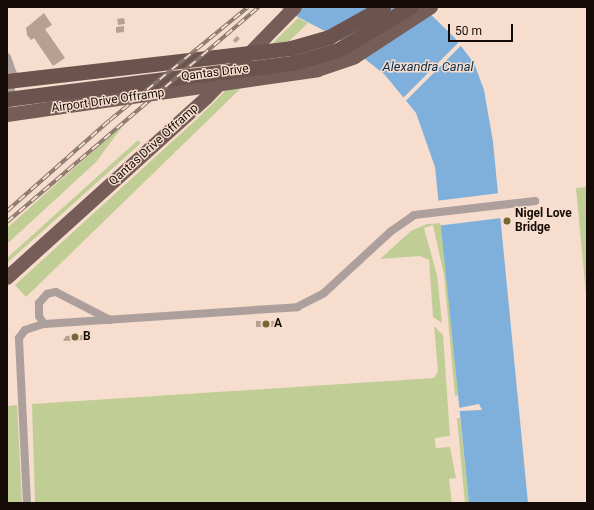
<!DOCTYPE html>
<html>
<head>
<meta charset="utf-8">
<style>
	body { margin:0 }
	#map { position:relative; width:594px; height:510px; overflow:hidden; background:#f7ddcd; font-family:Roboto,sans-serif }
	div>[style] { position:absolute }
	[style*='--x'] { left:calc(var(--x)*1px); top:calc(var(--y)*1px); width:calc(var(--w)*1px); rotate:calc(var(--a)*1deg) }
	.green>* { inset:0; background:#c0ce96 }
	.water>* { inset:0; background:#7fb0dc }
	.pier>* { inset:0; background:#f7ddcd; transform-origin:0 0 }
	.building>* { inset:0; background:#b89f90; transform-origin:0 0 }
	.minor>* { height:8px; margin:-4px; padding:0 4px; transform-origin:4px; border-radius:4px; background:#ac9f9c }
	.trunk>* { height:14px; margin:-7px; padding:0 7px; transform-origin:7px; border-radius:7px; background:#765d58 }
	.motorway>* { height:15px; margin:-7.5px; padding:0 7.5px; transform-origin:7.5px; border-radius:7.5px; background:#6d534d }
	.rail>* { height:4px; margin-top:-2px; transform-origin:0; background:repeating-linear-gradient(90deg,#f7ddcd 0 8px,#86756a 0 16px); box-sizing:border-box; border-block:1px solid #86756a }
	.dots>* { width:11px; height:11px; translate:-50% -50%; box-sizing:border-box; border:2px solid #f7ddcd; border-radius:50% }
	span { translate:-50% -50%; white-space:nowrap; text-align:center; line-height:1.15; -webkit-text-stroke:3px #f7ddcd; paint-order:stroke }
	.street-label { font-size:12px; color:#150c07 }
	.poi-label { font-size:12px; color:#150c07; font-weight:700 }
	.left { translate:0 -50%; text-align:left }
	.water-label { font-size:13px; color:#0a304d; font-style:italic }
	.frame { position:absolute; inset:0; border:8px solid #150c07; pointer-events:none }
	.scale { position:absolute; left:448px; top:24px; width:65px; height:18px; box-sizing:border-box; border:2px solid #150c07; border-top:0; padding-left:5px; font-size:12px; line-height:14px; white-space:nowrap; color:#150c07; -webkit-text-stroke:3px #f7ddcd; paint-order:stroke }
</style>
</head>
<body>
<div id="map">
	<div class="green">
		<i style="clip-path:polygon(298px 18px,308px 23px,26px 297px,15px 285px,198px 118px)"></i>
		<i style="clip-path:polygon(125px 123px,96px 162px,7px 244px,7px 228px)"></i>
		<i style="clip-path:polygon(138px 140px,141px 143px,7px 263px,7px 258px)"></i>
		<i style="clip-path:polygon(587px 187px,587px 305px,576px 188px)"></i>
		<i style="clip-path:polygon(442px 223px,458px 395px,455px 396px,444px 275px,433px 225px,424px 228px,437px 275px,442px 323px,433px 317px,429px 260px,420px 256px,380px 259px,411px 231px,427px 224px)"></i>
		<i style="clip-path:polygon(434px 326px,443px 335px,450px 436px,435px 438px,435px 442px,436px 448px,450px 447px,456px 478px,449px 479px,452px 503px,35px 503px,32px 404px,434px 378px,438px 371px)"></i>
		<i style="clip-path:polygon(17px 405px,22px 503px,7px 503px,7px 406px)"></i>
		<i style="clip-path:polygon(457px 418px,460px 418px,469px 503px,465px 503px)"></i>
	</div>
	<div class="water">
		<i style="clip-path:polygon(279px 7px,423px 7px,454px 37px,474px 63px,484px 90px,493px 142px,528px 503px,469px 503px,435px 167px,416px 113px,385px 75px,340px 39px)"></i>
	</div>
	<div class="pier">
		<i style="left:460px;top:41px;width:4px;height:83px;rotate:45deg"></i>
		<i style="left:500px;top:193px;width:25px;height:63px;rotate:83deg"></i>
		<i style="clip-path:polygon(479px 404px,482px 410px,459px 411px,459px 408px)"></i>
	</div>
	<div class="building">
		<i style="clip-path:polygon(44px 13px,52px 25px,45px 29px,65px 58px,53px 66px,34px 38px,31px 40px,27px 35px,26px 28px)"></i>
		<i style="left:124px;top:18px;width:6px;height:7px;rotate:81deg"></i>
		<i style="clip-path:polygon(124px 26px,124px 32px,116px 33px,116px 27px)"></i>
		<i style="left:237px;top:36px;width:4px;height:6px;rotate:45deg"></i>
		<i style="left:275px;top:321px;width:6px;height:19px;rotate:90deg"></i>
		<i style="clip-path:polygon(84px 335px,85px 340px,63px 341px,66px 336px)"></i>
	</div>
	<div class="minor">
		<i style="--x:7;--y:57;--w:18;--a:71"></i>
		<i style="--x:13;--y:74;--w:41;--a:98.3"></i>
		<i style="--x:44;--y:324;--w:9;--a:-122"></i>
		<i style="--x:39;--y:316;--w:13;--a:-90"></i>
		<i style="--x:39;--y:303;--w:12;--a:-48"></i>
		<i style="--x:47;--y:294;--w:9;--a:-13"></i>
		<i style="--x:56;--y:292;--w:61;--a:27.4"></i>
		<i style="--x:27;--y:503;--w:165;--a:-92.8"></i>
		<i style="--x:19;--y:338;--w:10;--a:-53"></i>
		<i style="--x:25;--y:330;--w:20;--a:-18"></i>
		<i style="--x:44;--y:324;--w:254;--a:-3.8"></i>
		<i style="--x:297;--y:307;--w:30;--a:-27"></i>
		<i style="--x:324;--y:293;--w:90;--a:-42.7"></i>
		<i style="--x:390;--y:232;--w:29;--a:-35"></i>
		<i style="--x:414;--y:215;--w:122;--a:-6.6"></i>
	</div>
	<div class="trunk">
		<i style="--x:7;--y:115;--w:314;--a:-8.2"></i>
		<i style="--x:318;--y:70;--w:39;--a:-19"></i>
		<i style="--x:355;--y:57;--w:91;--a:-33.3"></i>
		<i style="--x:7;--y:278;--w:268;--a:-42.1"></i>
		<i style="--x:206;--y:98;--w:127;--a:-45.6"></i>
	</div>
	<div class="motorway">
		<i style="--x:7;--y:81;--w:286;--a:-6.6"></i>
		<i style="--x:291;--y:48;--w:40;--a:-16"></i>
		<i style="--x:329;--y:37;--w:62;--a:-29.1"></i>
		<i style="--x:7;--y:99;--w:288;--a:-7.2"></i>
		<i style="--x:293;--y:63;--w:47;--a:-16.1"></i>
		<i style="--x:338;--y:50;--w:84;--a:-30.8"></i>
	</div>
	<div class="rail">
		<i style="--x:7;--y:211;--w:137;--a:-41.5"></i>
		<i style="--x:110;--y:120;--w:178;--a:-39.3"></i>
		<i style="--x:7;--y:222;--w:331;--a:-40.5"></i>
	</div>
	<div class="dots">
		<i style="left:507px;top:221px;background:#756734"></i>
		<i style="left:266px;top:324px;background:#756734"></i>
		<i style="left:75px;top:337px;background:#756734"></i>
	</div>
	<div class="street-label">
		<span style="left:215px;top:73px;rotate:-7deg">Qantas Drive</span>
		<span style="left:108px;top:101px;rotate:-8deg">Airport Drive Offramp</span>
		<span style="left:154px;top:145px;rotate:-42deg">Qantas Drive Offramp</span>
	</div>
	<div class="poi-label">
		<span class="left" style="left:515px;top:221px">Nigel Love<br>Bridge</span>
		<span class="left" style="left:274px;top:324px">A</span>
		<span class="left" style="left:83px;top:337px">B</span>
	</div>
	<div class="water-label">
		<span style="left:428px;top:67px">Alexandra Canal</span>
	</div>
	<div class="frame"></div>
	<div class="scale">50 m</div>
</div>
</body>
</html>
